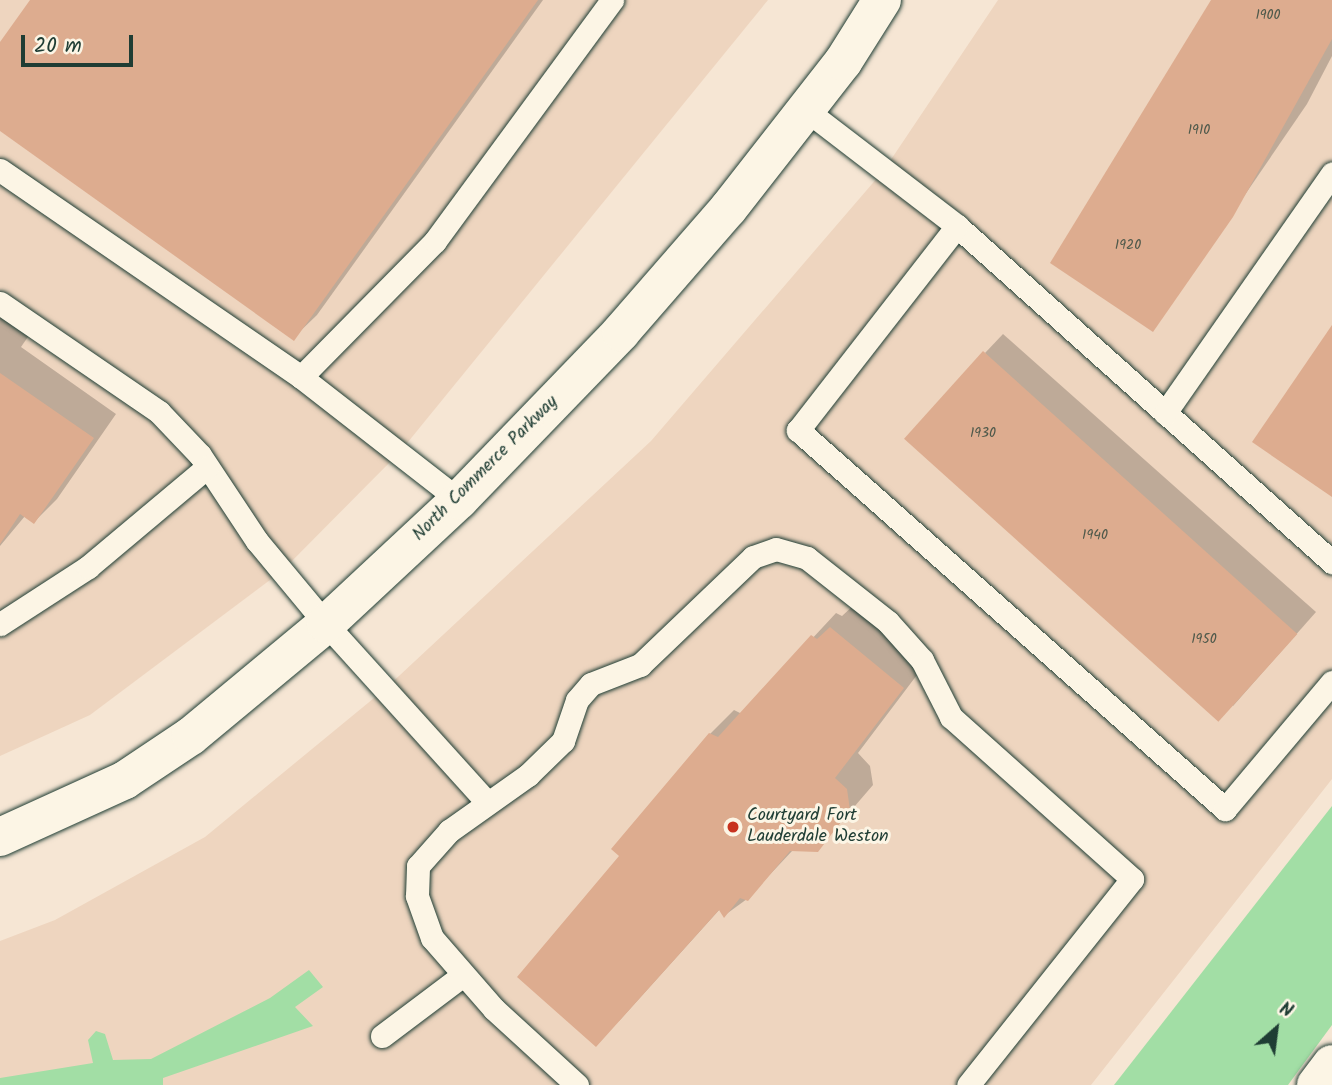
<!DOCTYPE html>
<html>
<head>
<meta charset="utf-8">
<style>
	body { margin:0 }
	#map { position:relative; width:1332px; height:1085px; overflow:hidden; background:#f6e6d4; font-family:Kalam,sans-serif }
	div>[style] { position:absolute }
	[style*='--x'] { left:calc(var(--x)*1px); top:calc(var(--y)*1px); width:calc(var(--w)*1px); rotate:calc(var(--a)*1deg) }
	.built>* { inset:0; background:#eed5bf }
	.green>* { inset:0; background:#a2dea5 }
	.shadow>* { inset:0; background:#0003 }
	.building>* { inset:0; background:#ddac8f; transform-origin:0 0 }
	.roads { filter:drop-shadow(0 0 2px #1f3d34) drop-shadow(0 0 2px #1f3d34) }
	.lane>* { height:23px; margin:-11.5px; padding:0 11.5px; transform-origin:11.5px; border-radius:11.5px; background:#fcf5e5 }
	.street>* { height:38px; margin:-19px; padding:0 19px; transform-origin:19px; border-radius:19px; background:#fcf5e5 }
	.highway>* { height:38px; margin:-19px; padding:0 19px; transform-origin:19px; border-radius:19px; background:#fcf5e5 }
	.dots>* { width:19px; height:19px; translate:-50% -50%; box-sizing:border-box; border:4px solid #fcf5e5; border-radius:50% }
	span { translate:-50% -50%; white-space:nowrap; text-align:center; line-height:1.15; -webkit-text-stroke:6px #fcf5e5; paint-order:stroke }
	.number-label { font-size:14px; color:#4e594b }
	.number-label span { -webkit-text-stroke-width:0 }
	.street-label { font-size:18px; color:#1f3d34 }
	.poi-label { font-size:18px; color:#1f3d34 }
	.left { translate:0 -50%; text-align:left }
	.north { position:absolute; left:1241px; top:994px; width:70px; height:70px; -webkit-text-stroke:5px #fcf5e5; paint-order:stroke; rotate:28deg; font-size:19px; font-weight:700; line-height:28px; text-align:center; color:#1f3d34 }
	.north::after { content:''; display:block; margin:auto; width:24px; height:32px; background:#1f3d34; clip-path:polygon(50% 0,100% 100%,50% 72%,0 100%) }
	.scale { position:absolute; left:21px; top:35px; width:112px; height:32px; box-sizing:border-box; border:4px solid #1f3d34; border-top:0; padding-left:9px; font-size:21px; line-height:24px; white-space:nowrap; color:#1f3d34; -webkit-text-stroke:5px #fcf5e5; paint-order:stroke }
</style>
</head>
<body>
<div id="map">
	<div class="built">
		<i style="clip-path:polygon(0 0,768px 0,399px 453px,282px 571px,90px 715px,0 756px)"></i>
		<i style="clip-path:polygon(998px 0,1332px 0,1332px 779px,1091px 1085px,0 1085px,0 941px,55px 920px,205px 837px,385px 689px,651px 441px,884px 170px)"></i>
	</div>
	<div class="green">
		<i style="clip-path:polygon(1332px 806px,1332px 1025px,1288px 1085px,1114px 1085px)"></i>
		<i style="clip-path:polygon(309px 970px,323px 987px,295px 1007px,313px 1026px,163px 1078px,163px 1085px,0 1085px,0 1078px,93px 1063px,88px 1040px,96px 1031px,105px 1034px,113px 1060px,151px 1059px,270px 998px)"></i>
	</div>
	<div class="shadow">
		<i style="clip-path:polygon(32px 0,543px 0,317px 315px,293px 338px,0 129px,0 45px)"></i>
		<i style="clip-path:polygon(1212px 0,1332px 0,1332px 56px,1307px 104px,1153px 329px)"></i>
		<i style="clip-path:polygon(0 309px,32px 331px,21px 347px,116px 414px,57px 499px,34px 522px,25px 516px,0 546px)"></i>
		<i style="clip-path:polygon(1003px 334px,1316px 612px,1233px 706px,985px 353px)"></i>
		<i style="clip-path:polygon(855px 604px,926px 663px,858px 753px,870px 766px,873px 785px,817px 850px,793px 850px,747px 899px,725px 915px,720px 909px,619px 1021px,621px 856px,710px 734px,734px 710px,742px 714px,836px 613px,842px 616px)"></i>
	</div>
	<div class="building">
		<i style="clip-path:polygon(30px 0,538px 0,294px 341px,0 131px,0 42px)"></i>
		<i style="clip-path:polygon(1211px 0,1332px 0,1332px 39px,1233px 217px,1153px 332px,1050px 263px)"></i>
		<i style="clip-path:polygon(1332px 325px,1332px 497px,1252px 442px)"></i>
		<i style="left:983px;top:351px;width:423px;height:118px;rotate:42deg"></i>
		<i style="clip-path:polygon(0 373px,94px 438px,34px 524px,20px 514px,0 544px)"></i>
		<i style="clip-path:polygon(830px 627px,904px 688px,835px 778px,847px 789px,850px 810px,818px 852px,790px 851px,748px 901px,740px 898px,724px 918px,719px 910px,596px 1047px,517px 977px,619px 856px,611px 849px,709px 733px,718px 737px,811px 635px,817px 639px)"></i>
	</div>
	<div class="roads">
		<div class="lane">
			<i style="--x:806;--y:110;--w:190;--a:37.5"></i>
			<i style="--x:957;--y:226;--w:504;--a:41.86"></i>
			<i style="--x:0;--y:170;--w:365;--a:34.5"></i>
			<i style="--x:301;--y:377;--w:200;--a:37.9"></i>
			<i style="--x:957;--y:226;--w:259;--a:127.9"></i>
			<i style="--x:798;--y:430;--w:571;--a:41.59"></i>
			<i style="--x:1225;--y:809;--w:166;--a:-49.9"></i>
			<i style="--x:0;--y:303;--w:193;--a:34.4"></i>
			<i style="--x:159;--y:412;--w:59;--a:46.4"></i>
			<i style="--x:200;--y:455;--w:103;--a:56.5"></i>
			<i style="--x:257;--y:541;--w:108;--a:50.3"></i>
			<i style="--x:326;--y:624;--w:237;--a:47.9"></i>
			<i style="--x:301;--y:377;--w:191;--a:-45.4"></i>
			<i style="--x:435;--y:241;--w:299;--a:-53.7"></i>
			<i style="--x:1165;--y:413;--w:292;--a:-55.1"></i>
			<i style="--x:0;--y:624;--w:105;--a:-32.9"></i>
			<i style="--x:88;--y:567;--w:155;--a:-40"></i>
			<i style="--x:382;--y:1036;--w:101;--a:-37"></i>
			<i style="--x:577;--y:1085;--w:113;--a:-137.5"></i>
			<i style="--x:494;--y:1009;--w:94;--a:-131.1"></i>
			<i style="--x:432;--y:938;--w:45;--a:-109.7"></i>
			<i style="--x:417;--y:896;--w:30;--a:-88"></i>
			<i style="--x:418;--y:866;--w:47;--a:-48.5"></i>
			<i style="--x:449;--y:831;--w:97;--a:-35.3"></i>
			<i style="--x:528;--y:775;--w:49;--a:-44.2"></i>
			<i style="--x:563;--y:741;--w:43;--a:-71.1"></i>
			<i style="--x:577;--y:700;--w:21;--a:-49"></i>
			<i style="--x:591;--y:684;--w:53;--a:-21.2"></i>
			<i style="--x:640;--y:665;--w:156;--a:-43.7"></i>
			<i style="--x:753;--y:557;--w:24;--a:-19"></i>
			<i style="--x:776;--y:549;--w:32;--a:16"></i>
			<i style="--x:807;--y:558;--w:103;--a:38.3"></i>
			<i style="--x:888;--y:622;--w:51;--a:48.2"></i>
			<i style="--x:922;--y:660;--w:64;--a:63"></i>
			<i style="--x:951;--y:717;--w:243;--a:41.8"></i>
			<i style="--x:1132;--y:879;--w:263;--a:128.5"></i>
		</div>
		<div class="street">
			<i style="--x:0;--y:837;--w:137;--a:-24.5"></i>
			<i style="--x:125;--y:780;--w:79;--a:-33.7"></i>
			<i style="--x:191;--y:736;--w:175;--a:-39.7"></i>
			<i style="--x:326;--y:624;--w:182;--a:-43"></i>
			<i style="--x:459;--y:500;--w:233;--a:-46"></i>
			<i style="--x:621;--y:332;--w:163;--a:-49"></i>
			<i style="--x:728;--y:209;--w:187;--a:-52"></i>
			<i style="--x:843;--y:62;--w:73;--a:-57.8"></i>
		</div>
		<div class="highway">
			<i style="--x:1316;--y:1085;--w:26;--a:-53"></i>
		</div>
	</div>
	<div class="dots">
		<i style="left:733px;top:827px;background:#c8321e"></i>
	</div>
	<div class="number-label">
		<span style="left:1268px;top:15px">1900</span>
		<span style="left:1199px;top:130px">1910</span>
		<span style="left:1128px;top:245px">1920</span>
		<span style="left:983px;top:433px">1930</span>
		<span style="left:1095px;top:535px">1940</span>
		<span style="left:1204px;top:639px">1950</span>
	</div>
	<div class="street-label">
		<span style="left:486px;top:469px;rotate:-45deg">North Commerce Parkway</span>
	</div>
	<div class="poi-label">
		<span class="left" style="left:747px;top:827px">Courtyard Fort<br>Lauderdale Weston</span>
	</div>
	<div class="north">N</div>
	<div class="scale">20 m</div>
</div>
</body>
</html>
